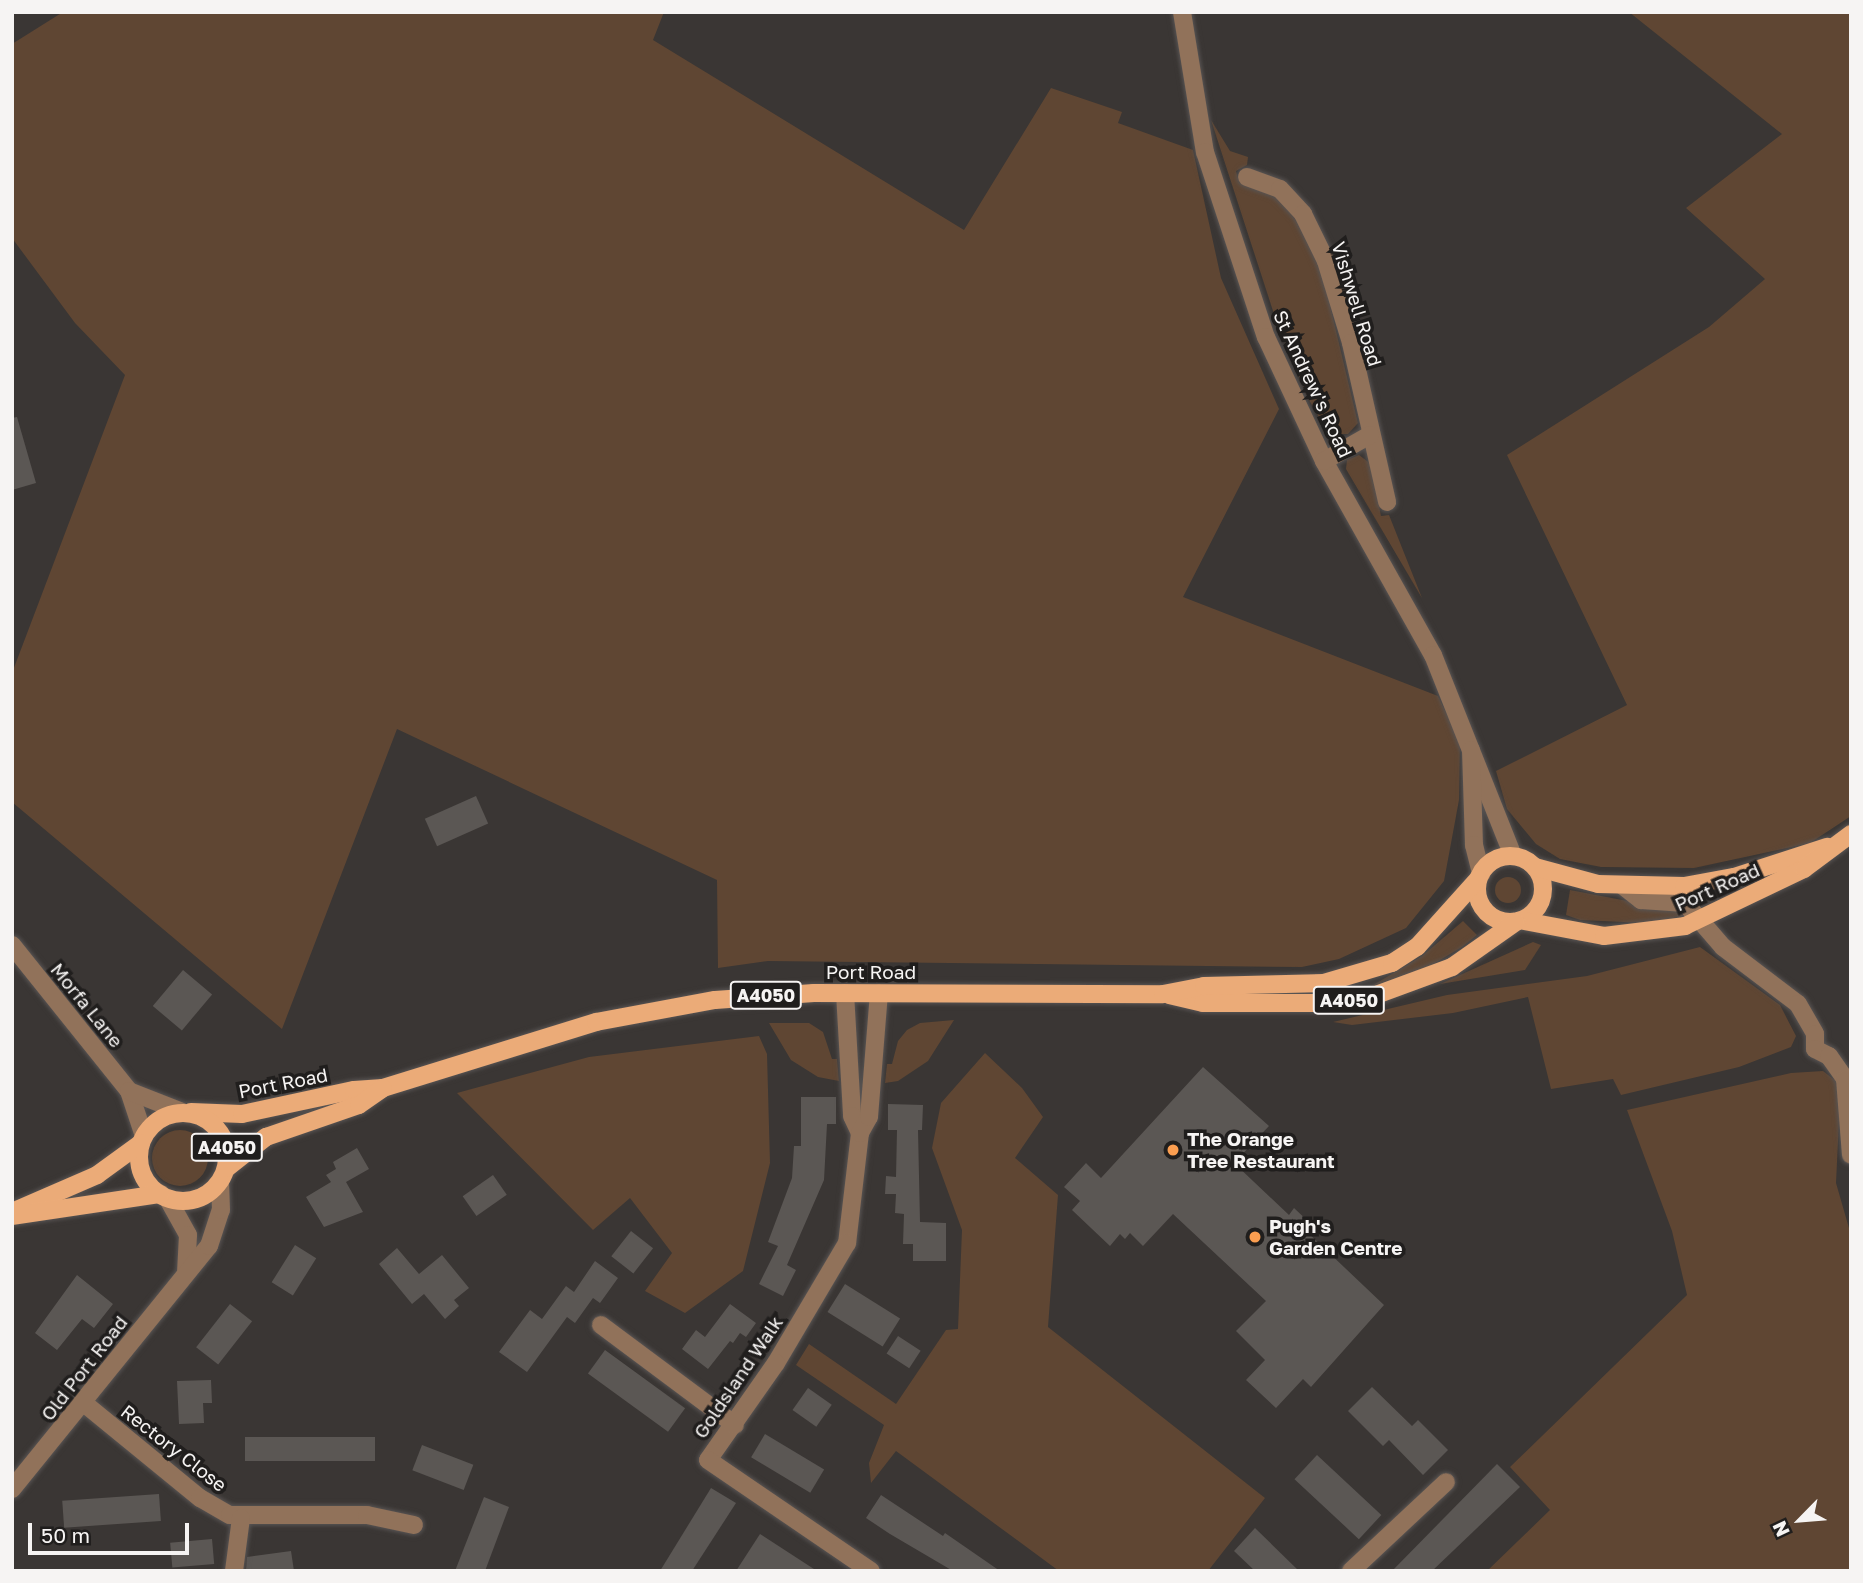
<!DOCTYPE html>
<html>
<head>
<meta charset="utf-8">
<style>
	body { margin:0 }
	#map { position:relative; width:1863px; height:1583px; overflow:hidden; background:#3a3634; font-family:"Golos Text",sans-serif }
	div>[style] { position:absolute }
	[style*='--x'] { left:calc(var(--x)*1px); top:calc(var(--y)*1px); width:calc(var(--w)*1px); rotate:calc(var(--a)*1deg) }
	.green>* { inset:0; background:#5f4633 }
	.round { border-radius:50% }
	.building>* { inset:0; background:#5b5754; transform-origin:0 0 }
	.roads { filter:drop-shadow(0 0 2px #585453) drop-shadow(0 0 2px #585453) }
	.minor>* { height:18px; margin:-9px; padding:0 9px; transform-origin:9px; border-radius:9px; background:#91725a }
	.major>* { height:18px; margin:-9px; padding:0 9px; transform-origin:9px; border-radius:9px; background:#ebab78 }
	.major>.ring { margin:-9px; padding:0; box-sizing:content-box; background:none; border:18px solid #ebab78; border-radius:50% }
	.dots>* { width:19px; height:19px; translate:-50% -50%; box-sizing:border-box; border:4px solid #201e1d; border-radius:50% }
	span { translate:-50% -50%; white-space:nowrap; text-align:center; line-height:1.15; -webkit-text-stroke:7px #201e1d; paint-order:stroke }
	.shield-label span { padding:2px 5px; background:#201e1d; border:2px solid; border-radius:5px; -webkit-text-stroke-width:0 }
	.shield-label { font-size:18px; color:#f6f4f3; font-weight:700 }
	.street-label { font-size:19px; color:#f6f4f3 }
	.poi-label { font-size:19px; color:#f6f4f3; font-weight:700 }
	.left { translate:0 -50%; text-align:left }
	.frame { position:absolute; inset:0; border:14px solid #f6f4f3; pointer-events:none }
	.north { position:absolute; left:1765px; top:1485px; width:70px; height:70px; -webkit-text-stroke:5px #201e1d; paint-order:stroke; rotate:245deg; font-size:19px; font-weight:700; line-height:28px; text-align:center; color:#f6f4f3 }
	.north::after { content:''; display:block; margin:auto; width:24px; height:32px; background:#f6f4f3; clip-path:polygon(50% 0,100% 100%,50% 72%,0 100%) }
	.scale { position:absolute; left:28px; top:1523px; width:161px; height:32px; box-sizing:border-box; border:4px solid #f6f4f3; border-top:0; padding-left:9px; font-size:21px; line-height:24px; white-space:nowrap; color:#f6f4f3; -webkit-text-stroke:5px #201e1d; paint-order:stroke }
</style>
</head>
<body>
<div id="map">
	<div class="green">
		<i style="clip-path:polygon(63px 12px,664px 12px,653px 40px,964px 230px,1051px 88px,1122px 112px,1118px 123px,1193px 150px,1221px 278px,1279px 409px,1183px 597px,1438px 696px,1460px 742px,1459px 800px,1444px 881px,1406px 928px,1339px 959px,1302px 967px,768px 961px,718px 968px,717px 880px,397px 729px,282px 1029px,12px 802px,12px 673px,125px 375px,75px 323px,12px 238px,12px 44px)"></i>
		<i style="clip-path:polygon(1629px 12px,1851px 12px,1851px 816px,1810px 843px,1694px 868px,1601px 867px,1560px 859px,1536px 844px,1507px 809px,1496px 771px,1627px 705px,1507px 455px,1709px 327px,1765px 279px,1686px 208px,1782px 134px)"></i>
		<i style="clip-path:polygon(1211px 120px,1230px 151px,1248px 157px,1247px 165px,1236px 171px,1239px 182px,1274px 193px,1295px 217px,1323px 276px,1358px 423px,1348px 434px,1329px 434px,1309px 400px,1274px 314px)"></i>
		<i style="clip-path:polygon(1359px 455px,1371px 464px,1381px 516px,1389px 515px,1422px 598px,1346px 469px,1347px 460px)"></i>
		<i class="round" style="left:1495px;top:877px;width:26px;height:26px"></i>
		<i style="clip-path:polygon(1570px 890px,1680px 911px,1684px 916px,1645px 923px,1580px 920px,1566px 915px)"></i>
		<i style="clip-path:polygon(1463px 921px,1477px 935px,1462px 947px,1430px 966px,1370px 987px,1422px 956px)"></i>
		<i style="clip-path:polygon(1533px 942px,1541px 945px,1525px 970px,1440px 984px)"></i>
		<i style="clip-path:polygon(1700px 947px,1780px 1005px,1796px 1036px,1791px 1047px,1739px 1067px,1621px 1095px,1613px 1079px,1551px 1089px,1528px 997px,1453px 1013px,1352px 1025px,1333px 1022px,1447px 995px,1587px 976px)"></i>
		<i style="clip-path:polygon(954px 1020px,928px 1061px,898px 1081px,885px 1083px,887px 1064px,892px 1064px,898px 1041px,907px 1030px,920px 1023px)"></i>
		<i style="clip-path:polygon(769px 1023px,809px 1023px,823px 1032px,832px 1059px,837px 1059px,839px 1081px,818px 1077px,791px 1060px)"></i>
		<i style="clip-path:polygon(759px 1036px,767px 1054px,770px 1163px,743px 1271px,685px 1313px,645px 1291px,672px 1253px,630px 1198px,593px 1230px,457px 1093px,589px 1057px)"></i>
		<i style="clip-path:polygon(985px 1053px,1022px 1088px,1043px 1117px,1015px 1158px,1058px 1195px,1048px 1327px,1265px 1498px,1208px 1571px,1059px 1571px,896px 1451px,871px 1483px,869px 1463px,884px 1425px,796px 1365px,809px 1344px,896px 1404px,946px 1330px,958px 1329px,962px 1230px,932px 1148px,941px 1103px)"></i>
		<i style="clip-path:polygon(1823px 1071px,1836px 1081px,1840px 1100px,1836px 1183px,1851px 1235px,1851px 1571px,1487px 1571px,1550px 1510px,1510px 1467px,1687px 1295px,1672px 1231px,1627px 1110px,1791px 1073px)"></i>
		<i class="round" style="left:152px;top:1130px;width:56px;height:56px"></i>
	</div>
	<div class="building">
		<i style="clip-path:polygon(17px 417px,36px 483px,12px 490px,12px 418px)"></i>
		<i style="left:476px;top:796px;width:30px;height:56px;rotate:66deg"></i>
		<i style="left:183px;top:970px;width:38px;height:47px;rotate:40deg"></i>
		<i style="clip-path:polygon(1203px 1067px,1269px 1126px,1234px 1163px,1289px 1215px,1294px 1208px,1311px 1224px,1305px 1230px,1384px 1305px,1311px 1387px,1303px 1379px,1276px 1408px,1246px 1380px,1265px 1360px,1236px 1331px,1266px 1301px,1173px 1214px,1143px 1246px,1130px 1233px,1125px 1239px,1120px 1234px,1110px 1246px,1072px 1210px,1080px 1201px,1064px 1187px,1086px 1163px,1101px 1178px)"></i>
		<i style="clip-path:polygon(801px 1097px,836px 1097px,836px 1124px,827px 1124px,824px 1180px,787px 1265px,796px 1270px,783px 1296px,759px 1284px,778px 1246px,768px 1242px,792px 1178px,794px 1146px,801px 1146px)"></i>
		<i style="clip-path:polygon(888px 1104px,923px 1105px,922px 1130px,918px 1130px,920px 1222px,946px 1223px,946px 1261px,913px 1261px,913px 1244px,903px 1244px,904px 1214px,895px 1213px,896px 1194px,885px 1194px,886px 1176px,896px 1177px,897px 1130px,888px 1130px)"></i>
		<i style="clip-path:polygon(357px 1148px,369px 1169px,346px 1182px,363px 1212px,324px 1227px,306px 1197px,331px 1182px,326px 1175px,336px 1169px,333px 1162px)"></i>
		<i style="left:493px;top:1175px;width:24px;height:37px;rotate:55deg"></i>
		<i style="left:631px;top:1231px;width:28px;height:32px;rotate:38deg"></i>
		<i style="left:295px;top:1245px;width:25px;height:44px;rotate:32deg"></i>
		<i style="clip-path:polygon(397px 1248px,419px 1274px,442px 1255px,469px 1288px,454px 1300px,459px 1306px,445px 1319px,424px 1294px,412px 1304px,379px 1264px)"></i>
		<i style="clip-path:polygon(595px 1261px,618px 1278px,600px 1303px,593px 1298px,575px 1323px,567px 1317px,527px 1372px,499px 1352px,530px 1310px,542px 1319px,566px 1286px,574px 1292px)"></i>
		<i style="clip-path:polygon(77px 1275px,113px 1304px,94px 1328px,82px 1319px,57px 1350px,35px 1333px)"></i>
		<i style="left:845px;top:1284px;width:65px;height:33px;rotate:32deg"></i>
		<i style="left:230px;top:1304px;width:28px;height:55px;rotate:38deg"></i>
		<i style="clip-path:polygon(730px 1304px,756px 1323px,746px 1337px,740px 1333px,733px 1343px,730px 1341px,708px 1369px,682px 1349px,696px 1330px,705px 1337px)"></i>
		<i style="left:898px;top:1336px;width:27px;height:21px;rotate:33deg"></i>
		<i style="left:605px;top:1350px;width:99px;height:29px;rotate:36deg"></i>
		<i style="clip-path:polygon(211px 1380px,212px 1403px,203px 1403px,204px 1423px,179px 1424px,177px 1381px)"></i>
		<i style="clip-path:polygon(1372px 1387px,1412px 1426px,1418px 1420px,1448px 1450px,1423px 1475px,1389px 1440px,1383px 1446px,1348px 1411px)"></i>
		<i style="left:808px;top:1388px;width:29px;height:27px;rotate:35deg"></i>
		<i style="left:765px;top:1434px;width:69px;height:27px;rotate:31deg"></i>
		<i style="left:245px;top:1437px;width:130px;height:24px"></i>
		<i style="left:422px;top:1445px;width:55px;height:27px;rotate:21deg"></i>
		<i style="left:1317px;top:1455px;width:88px;height:33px;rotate:43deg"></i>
		<i style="clip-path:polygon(1497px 1464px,1520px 1487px,1432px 1571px,1392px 1571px)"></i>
		<i style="clip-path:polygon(711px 1488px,736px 1503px,692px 1571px,660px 1571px)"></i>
		<i style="left:159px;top:1494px;width:27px;height:97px;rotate:86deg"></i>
		<i style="clip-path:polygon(881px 1495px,943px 1536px,945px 1533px,1000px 1571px,953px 1571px,890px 1534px,866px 1518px)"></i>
		<i style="clip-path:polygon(484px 1497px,509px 1507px,485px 1571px,455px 1571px)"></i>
		<i style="clip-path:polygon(1255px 1528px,1299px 1571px,1255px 1571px,1234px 1551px)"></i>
		<i style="clip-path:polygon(760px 1534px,817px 1571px,736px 1571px)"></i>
		<i style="left:212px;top:1539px;width:25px;height:42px;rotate:85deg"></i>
		<i style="clip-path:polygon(291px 1551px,294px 1571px,246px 1571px,247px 1557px)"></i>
	</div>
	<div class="roads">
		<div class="minor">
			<i style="--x:1182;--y:12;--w:142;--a:80.7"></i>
			<i style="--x:1205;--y:152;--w:195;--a:71.8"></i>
			<i style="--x:1266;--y:337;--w:137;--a:64.9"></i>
			<i style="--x:1324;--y:461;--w:223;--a:60.7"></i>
			<i style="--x:1433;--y:655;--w:216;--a:68.3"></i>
			<i style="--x:1247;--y:177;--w:35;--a:20"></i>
			<i style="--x:1280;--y:189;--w:34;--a:47"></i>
			<i style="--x:1303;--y:214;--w:52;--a:63.9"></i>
			<i style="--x:1326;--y:261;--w:86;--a:73"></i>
			<i style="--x:1351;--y:343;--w:163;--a:77.2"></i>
			<i style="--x:1324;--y:461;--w:53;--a:-29.5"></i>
			<i style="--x:1471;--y:750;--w:95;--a:88.2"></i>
			<i style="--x:1474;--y:845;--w:30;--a:76"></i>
			<i style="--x:1623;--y:886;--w:23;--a:38"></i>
			<i style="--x:1641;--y:900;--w:44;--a:3.9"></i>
			<i style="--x:1685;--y:903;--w:58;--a:49.2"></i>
			<i style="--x:1723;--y:947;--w:94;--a:37.2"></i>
			<i style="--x:1798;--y:1004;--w:34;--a:60"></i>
			<i style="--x:1815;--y:1034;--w:15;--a:90"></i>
			<i style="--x:1815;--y:1049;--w:16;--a:27"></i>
			<i style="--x:1829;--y:1056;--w:28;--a:55"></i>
			<i style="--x:1845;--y:1079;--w:76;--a:85.5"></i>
			<i style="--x:12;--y:945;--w:187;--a:51.3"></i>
			<i style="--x:129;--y:1091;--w:47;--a:71.6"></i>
			<i style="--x:845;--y:993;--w:123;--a:86.7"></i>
			<i style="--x:852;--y:1116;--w:19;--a:65"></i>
			<i style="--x:860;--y:1133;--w:111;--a:96.7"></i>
			<i style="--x:847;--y:1243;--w:139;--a:120.6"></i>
			<i style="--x:776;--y:1363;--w:118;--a:125"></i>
			<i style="--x:708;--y:1460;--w:197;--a:34.3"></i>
			<i style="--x:129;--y:1091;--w:57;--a:21.6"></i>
			<i style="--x:860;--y:1133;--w:18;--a:-61"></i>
			<i style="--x:869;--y:1117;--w:124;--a:-85.4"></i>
			<i style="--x:168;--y:1199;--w:41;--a:60.9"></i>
			<i style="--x:188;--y:1235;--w:35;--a:93"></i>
			<i style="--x:601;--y:1325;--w:167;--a:36.7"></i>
			<i style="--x:85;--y:1404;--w:149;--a:39.3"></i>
			<i style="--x:200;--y:1498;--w:34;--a:30"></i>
			<i style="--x:230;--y:1515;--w:137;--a:0"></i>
			<i style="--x:367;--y:1515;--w:48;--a:12"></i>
			<i style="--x:12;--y:1489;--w:313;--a:-51"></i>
			<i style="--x:209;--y:1246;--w:38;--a:-72"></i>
			<i style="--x:221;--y:1210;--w:28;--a:-92"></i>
			<i style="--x:234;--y:1571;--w:53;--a:-82.5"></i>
			<i style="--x:1351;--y:1571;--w:130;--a:-43.1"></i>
		</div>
		<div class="major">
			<i class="ring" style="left:1477px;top:856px;width:48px;height:48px"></i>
			<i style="--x:1535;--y:867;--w:65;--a:15.1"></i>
			<i style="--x:1598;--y:884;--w:86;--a:1.3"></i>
			<i style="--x:1684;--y:886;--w:51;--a:-10.2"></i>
			<i style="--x:1734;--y:877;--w:98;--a:-17.9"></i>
			<i style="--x:1524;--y:921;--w:81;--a:10.6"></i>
			<i style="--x:1604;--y:936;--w:82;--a:-7"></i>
			<i style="--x:1685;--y:926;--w:132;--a:-25.6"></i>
			<i style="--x:1804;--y:869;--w:59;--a:-36.7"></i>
			<i style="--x:1169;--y:995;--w:35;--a:13"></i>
			<i style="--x:1203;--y:1003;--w:121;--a:0"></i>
			<i style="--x:1324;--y:1003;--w:53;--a:-8.7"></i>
			<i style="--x:1376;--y:995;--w:81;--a:-20.2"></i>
			<i style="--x:1452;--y:967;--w:78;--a:-35.1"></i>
			<i style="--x:191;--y:1112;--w:51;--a:2.2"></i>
			<i style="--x:242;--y:1114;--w:115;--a:-12.1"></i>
			<i style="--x:354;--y:1090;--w:29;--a:-4"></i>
			<i style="--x:383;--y:1088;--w:223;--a:-17.2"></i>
			<i style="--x:596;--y:1022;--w:121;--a:-10.5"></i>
			<i style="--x:715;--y:1000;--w:99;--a:-4"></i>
			<i style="--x:814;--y:993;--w:349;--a:0.2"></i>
			<i style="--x:1163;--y:994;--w:42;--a:-11"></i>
			<i style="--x:1204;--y:986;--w:120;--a:-1.4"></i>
			<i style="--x:1324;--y:983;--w:71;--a:-16.4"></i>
			<i style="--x:1392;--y:963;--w:30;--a:-33"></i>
			<i style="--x:1417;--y:947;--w:91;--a:-48.1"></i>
			<i class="ring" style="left:139px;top:1113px;width:70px;height:70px"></i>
			<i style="--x:227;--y:1168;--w:50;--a:-38.5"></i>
			<i style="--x:266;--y:1137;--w:98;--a:-19"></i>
			<i style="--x:359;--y:1105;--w:29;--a:-35"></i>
			<i style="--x:12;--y:1212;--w:93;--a:-23.5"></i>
			<i style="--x:97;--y:1175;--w:54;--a:-36"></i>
			<i style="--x:12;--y:1216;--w:150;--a:-8.5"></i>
		</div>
	</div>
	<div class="dots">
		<i style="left:1173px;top:1150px;background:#fb9e50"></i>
		<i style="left:1255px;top:1237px;background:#fb9e50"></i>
	</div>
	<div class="shield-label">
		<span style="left:766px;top:995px">A4050</span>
		<span style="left:1349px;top:1000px">A4050</span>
		<span style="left:227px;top:1147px">A4050</span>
	</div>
	<div class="street-label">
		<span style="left:1357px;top:304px;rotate:73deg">Vishwell Road</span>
		<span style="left:1313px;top:384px;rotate:65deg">St Andrew's Road</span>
		<span style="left:1717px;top:887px;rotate:-24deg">Port Road</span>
		<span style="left:871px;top:972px">Port Road</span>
		<span style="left:87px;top:1005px;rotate:51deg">Morfa Lane</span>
		<span style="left:283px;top:1083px;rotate:-11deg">Port Road</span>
		<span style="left:84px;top:1368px;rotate:-52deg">Old Port Road</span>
		<span style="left:738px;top:1377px;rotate:-56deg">Goldsland Walk</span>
		<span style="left:174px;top:1448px;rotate:38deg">Rectory Close</span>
	</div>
	<div class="poi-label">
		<span class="left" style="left:1187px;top:1150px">The Orange<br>Tree Restaurant</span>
		<span class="left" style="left:1269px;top:1237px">Pugh's<br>Garden Centre</span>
	</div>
	<div class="frame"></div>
	<div class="north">N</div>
	<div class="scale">50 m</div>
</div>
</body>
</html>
